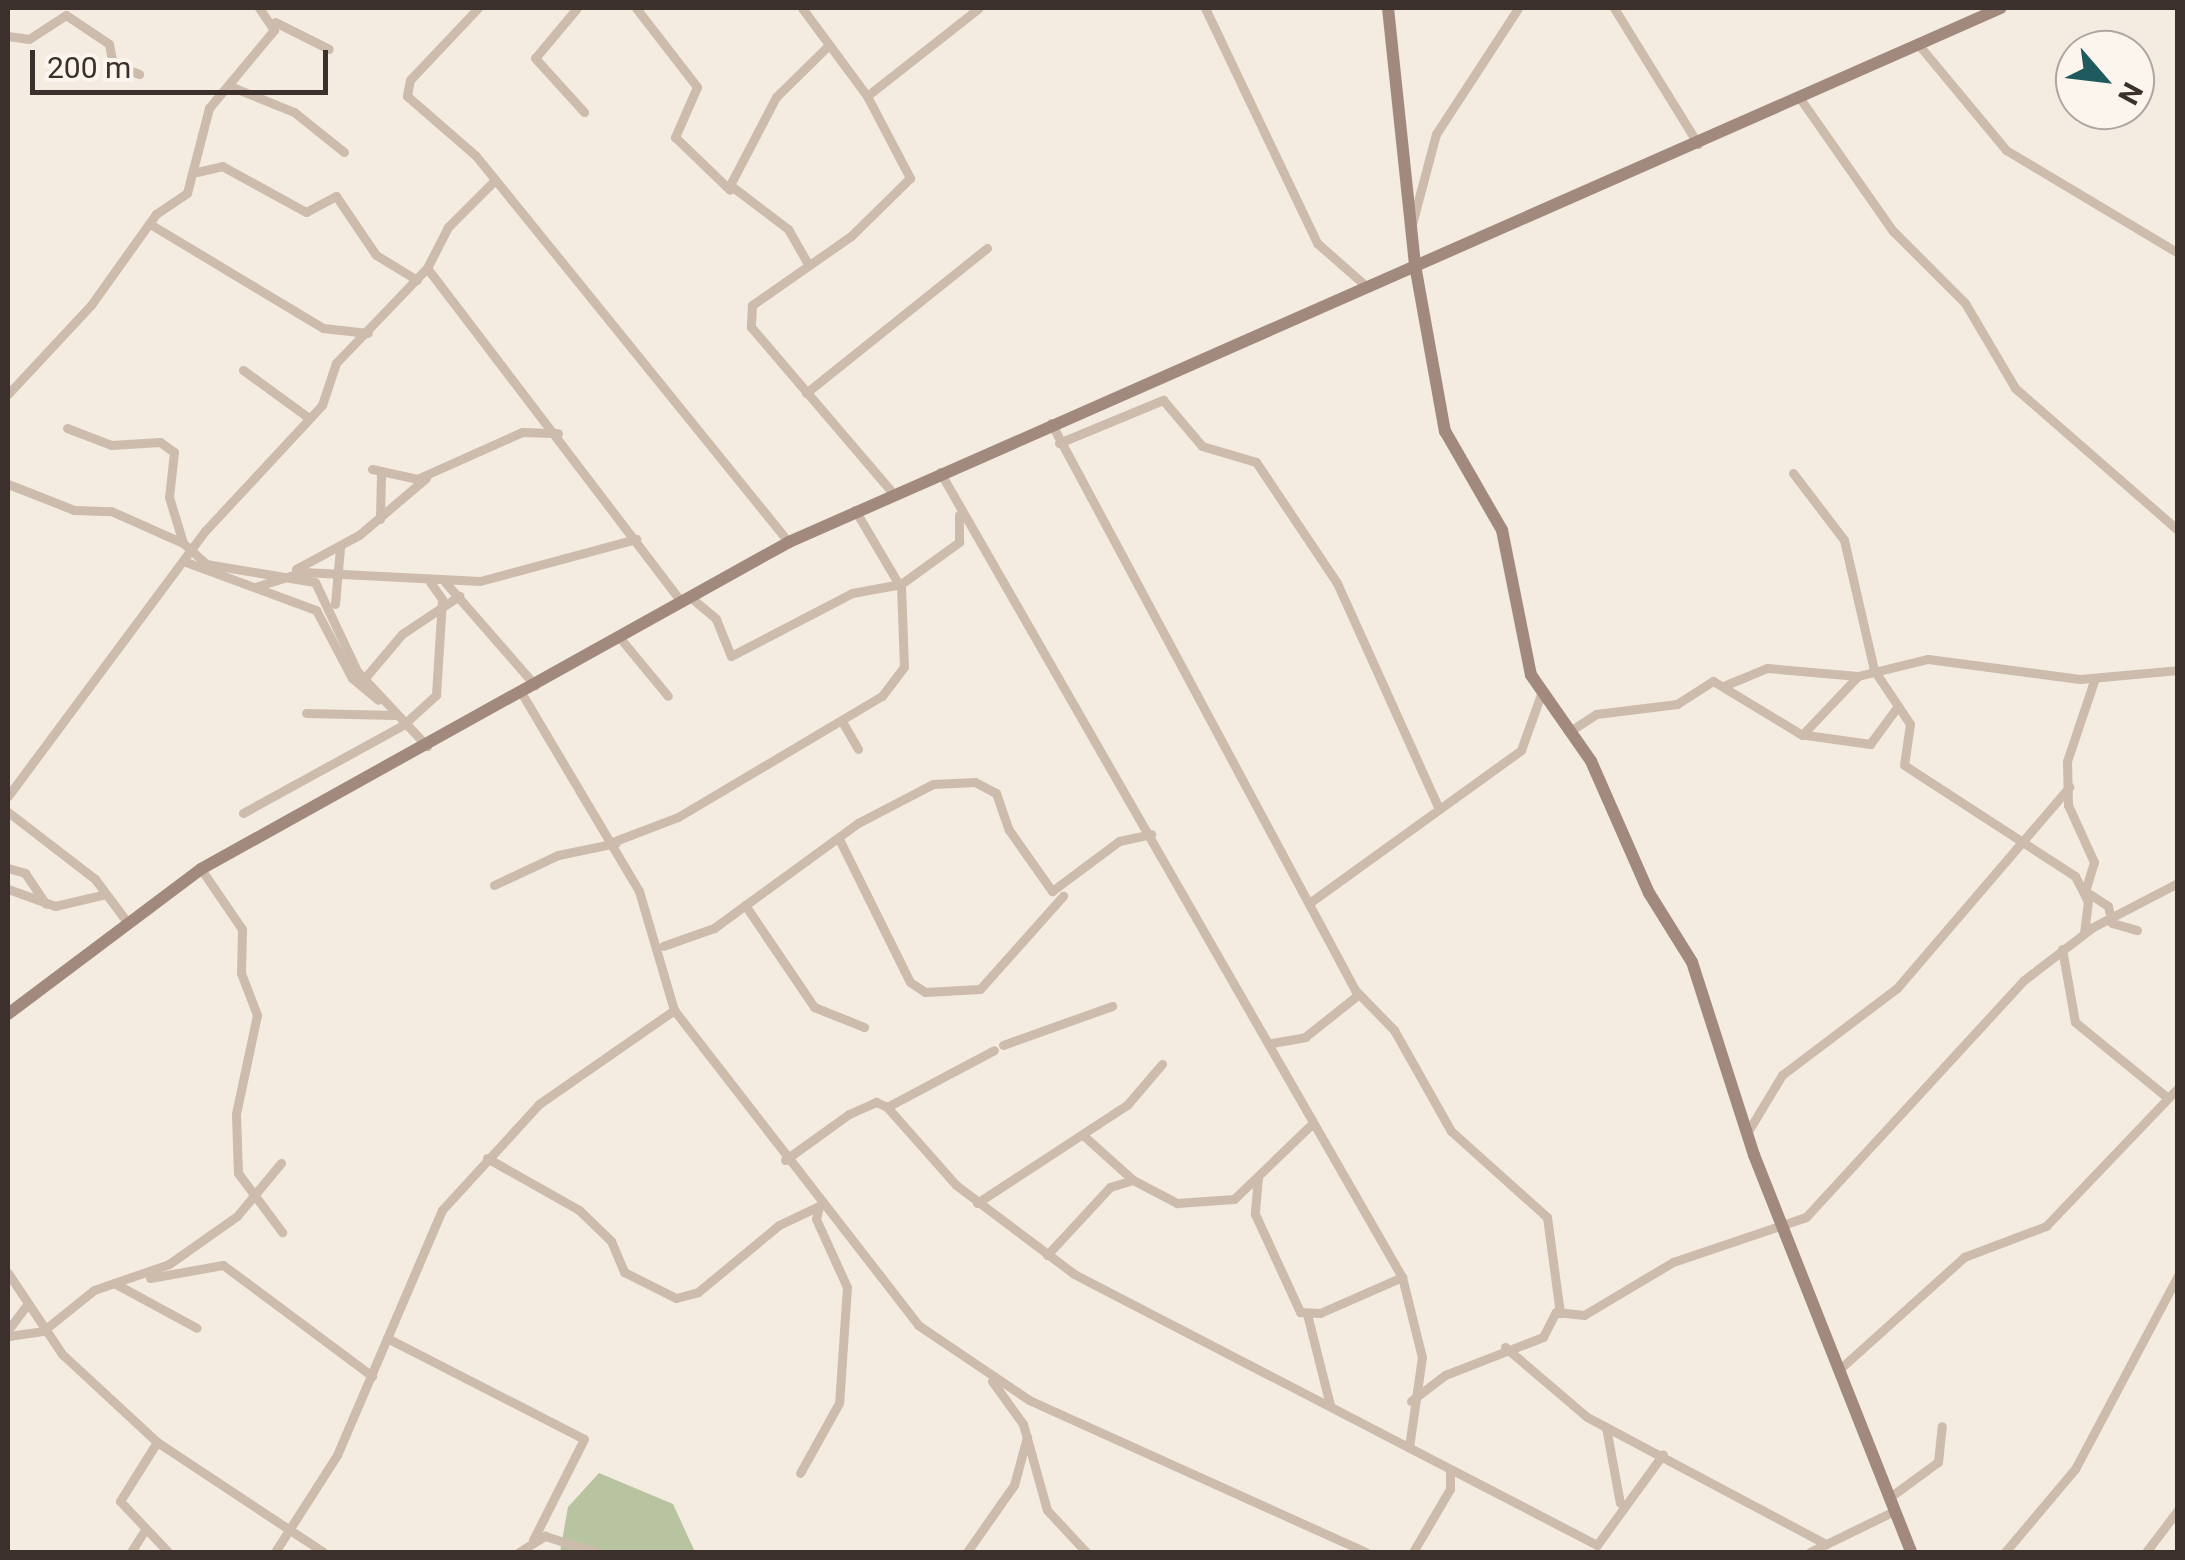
<!DOCTYPE html>
<html>
<head>
<meta charset="utf-8">
<style>
	body { margin:0 }
	#map { position:relative; width:2185px; height:1560px; overflow:hidden; background:#f4ebe1; font-family:Roboto,sans-serif }
	div>[style] { position:absolute }
	[style*='--x'] { left:calc(var(--x)*1px); top:calc(var(--y)*1px); width:calc(var(--w)*1px); rotate:calc(var(--a)*1deg) }
	.green>* { inset:0; background:#b8c4a0 }
	.street>* { height:9px; margin:-4.5px; padding:0 4.5px; transform-origin:4.5px; border-radius:4.5px; background:#cdbbac }
	.secondary>* { height:12px; margin:-6px; padding:0 6px; transform-origin:6px; border-radius:6px; background:#a18a7d }
	span { translate:-50% -50%; white-space:nowrap; text-align:center; line-height:1.15; -webkit-text-stroke:8px #fbf5ee; paint-order:stroke }
	.frame { position:absolute; inset:0; border:10px solid #3b302b; pointer-events:none }
	.north { position:absolute; left:2055px; top:30px; width:100px; height:100px; box-sizing:border-box; background:#fbf5ee; border:2px solid #aea6a0; border-radius:50%; rotate:118deg; font-size:28px; font-weight:700; line-height:40px; text-align:center; color:#3b302b }
	.north::after { content:''; display:block; margin:auto; width:35px; height:45px; background:#1f5a5e; clip-path:polygon(50% 0,100% 100%,50% 72%,0 100%) }
	.scale { position:absolute; left:30px; top:50px; width:298px; height:45px; box-sizing:border-box; border:5px solid #3b302b; border-top:0; padding-left:12px; font-size:30px; line-height:35px; white-space:nowrap; color:#3b302b; -webkit-text-stroke:8px #fbf5ee; paint-order:stroke }
</style>
</head>
<body>
<div id="map">
	<div class="green">
		<i style="clip-path:polygon(599px 1473px,673px 1504px,695px 1552px,560px 1552px,568px 1507px)"></i>
	</div>
	<div class="street">
		<i style="--x:478;--y:8;--w:99;--a:133.4"></i>
		<i style="--x:410;--y:80;--w:16;--a:101"></i>
		<i style="--x:407;--y:96;--w:91;--a:41"></i>
		<i style="--x:476;--y:156;--w:497;--a:51"></i>
		<i style="--x:577;--y:8;--w:65;--a:130"></i>
		<i style="--x:535;--y:58;--w:73;--a:47.8"></i>
		<i style="--x:636;--y:8;--w:100;--a:52.3"></i>
		<i style="--x:697;--y:87;--w:55;--a:113.7"></i>
		<i style="--x:675;--y:137;--w:76;--a:43.9"></i>
		<i style="--x:802;--y:8;--w:109;--a:53.5"></i>
		<i style="--x:867;--y:96;--w:93;--a:62.3"></i>
		<i style="--x:910;--y:178;--w:83;--a:135.5"></i>
		<i style="--x:851;--y:236;--w:121;--a:145.1"></i>
		<i style="--x:752;--y:305;--w:22;--a:93"></i>
		<i style="--x:751;--y:327;--w:217;--a:49.5"></i>
		<i style="--x:1205;--y:8;--w:260;--a:64.5"></i>
		<i style="--x:1317;--y:243;--w:65;--a:41.3"></i>
		<i style="--x:1614;--y:8;--w:160;--a:58.3"></i>
		<i style="--x:275;--y:22;--w:60;--a:26.6"></i>
		<i style="--x:8;--y:36;--w:21;--a:8"></i>
		<i style="--x:29;--y:39;--w:44;--a:-33"></i>
		<i style="--x:66;--y:15;--w:52;--a:34"></i>
		<i style="--x:109;--y:44;--w:20;--a:79"></i>
		<i style="--x:113;--y:64;--w:28;--a:21"></i>
		<i style="--x:1918;--y:44;--w:138;--a:50.3"></i>
		<i style="--x:2006;--y:150;--w:200;--a:30.9"></i>
		<i style="--x:232;--y:87;--w:67;--a:22"></i>
		<i style="--x:294;--y:112;--w:64;--a:38.7"></i>
		<i style="--x:867;--y:96;--w:142;--a:-38.2"></i>
		<i style="--x:1799;--y:97;--w:164;--a:55"></i>
		<i style="--x:1893;--y:231;--w:102;--a:45"></i>
		<i style="--x:1965;--y:303;--w:99;--a:59.5"></i>
		<i style="--x:2015;--y:388;--w:216;--a:41.1"></i>
		<i style="--x:197;--y:172;--w:26;--a:-13"></i>
		<i style="--x:222;--y:166;--w:96;--a:28.7"></i>
		<i style="--x:306;--y:212;--w:34;--a:-28"></i>
		<i style="--x:336;--y:196;--w:71;--a:55.9"></i>
		<i style="--x:376;--y:255;--w:48;--a:31.4"></i>
		<i style="--x:493;--y:182;--w:64;--a:135"></i>
		<i style="--x:448;--y:227;--w:46;--a:117.1"></i>
		<i style="--x:427;--y:268;--w:419;--a:52.7"></i>
		<i style="--x:150;--y:224;--w:202;--a:31"></i>
		<i style="--x:323;--y:328;--w:45;--a:6.3"></i>
		<i style="--x:1412;--y:224;--w:93;--a:-75.1"></i>
		<i style="--x:1436;--y:134;--w:150;--a:-56.9"></i>
		<i style="--x:808;--y:264;--w:40;--a:-119.7"></i>
		<i style="--x:788;--y:229;--w:73;--a:-142.8"></i>
		<i style="--x:730;--y:185;--w:99;--a:-62.4"></i>
		<i style="--x:776;--y:97;--w:74;--a:-44.5"></i>
		<i style="--x:243;--y:370;--w:78;--a:36.1"></i>
		<i style="--x:806;--y:393;--w:232;--a:-38.7"></i>
		<i style="--x:8;--y:394;--w:122;--a:-47"></i>
		<i style="--x:91;--y:305;--w:112;--a:-54.5"></i>
		<i style="--x:156;--y:214;--w:37;--a:-34"></i>
		<i style="--x:187;--y:193;--w:88;--a:-75.5"></i>
		<i style="--x:209;--y:108;--w:102;--a:-50.2"></i>
		<i style="--x:274;--y:30;--w:27;--a:-124"></i>
		<i style="--x:1051;--y:423;--w:643;--a:61.8"></i>
		<i style="--x:1355;--y:990;--w:56;--a:45.7"></i>
		<i style="--x:1394;--y:1030;--w:116;--a:60.6"></i>
		<i style="--x:1451;--y:1131;--w:129;--a:41.9"></i>
		<i style="--x:1547;--y:1217;--w:97;--a:82.3"></i>
		<i style="--x:67;--y:428;--w:47;--a:21.1"></i>
		<i style="--x:111;--y:445;--w:49;--a:-3.5"></i>
		<i style="--x:160;--y:442;--w:17;--a:36"></i>
		<i style="--x:174;--y:452;--w:45;--a:96.3"></i>
		<i style="--x:169;--y:497;--w:48;--a:73.1"></i>
		<i style="--x:1059;--y:443;--w:113;--a:-22.5"></i>
		<i style="--x:1163;--y:400;--w:60;--a:49.7"></i>
		<i style="--x:1202;--y:446;--w:56;--a:16.5"></i>
		<i style="--x:1256;--y:462;--w:146;--a:56.2"></i>
		<i style="--x:1337;--y:583;--w:248;--a:65.7"></i>
		<i style="--x:372;--y:469;--w:46;--a:12.5"></i>
		<i style="--x:417;--y:479;--w:115;--a:-24.1"></i>
		<i style="--x:522;--y:432;--w:36;--a:2"></i>
		<i style="--x:940;--y:472;--w:928;--a:60.15"></i>
		<i style="--x:1402;--y:1277;--w:82;--a:76"></i>
		<i style="--x:1422;--y:1357;--w:91;--a:98.2"></i>
		<i style="--x:1793;--y:473;--w:84;--a:52.7"></i>
		<i style="--x:1844;--y:540;--w:133;--a:77"></i>
		<i style="--x:1874;--y:670;--w:65;--a:56.3"></i>
		<i style="--x:1910;--y:724;--w:41;--a:98.3"></i>
		<i style="--x:1904;--y:765;--w:204;--a:33"></i>
		<i style="--x:2075;--y:876;--w:28;--a:63"></i>
		<i style="--x:2088;--y:901;--w:32;--a:97"></i>
		<i style="--x:8;--y:484;--w:71;--a:21.5"></i>
		<i style="--x:74;--y:510;--w:37;--a:2"></i>
		<i style="--x:111;--y:511;--w:79;--a:24"></i>
		<i style="--x:183;--y:543;--w:31;--a:42"></i>
		<i style="--x:206;--y:564;--w:110;--a:9.4"></i>
		<i style="--x:315;--y:582;--w:98;--a:64.7"></i>
		<i style="--x:357;--y:671;--w:103;--a:47"></i>
		<i style="--x:855;--y:510;--w:85;--a:59.5"></i>
		<i style="--x:380;--y:519;--w:44;--a:-88.7"></i>
		<i style="--x:186;--y:562;--w:139;--a:20.3"></i>
		<i style="--x:316;--y:610;--w:77;--a:62.1"></i>
		<i style="--x:352;--y:678;--w:34;--a:40"></i>
		<i style="--x:296;--y:569;--w:72;--a:-28.4"></i>
		<i style="--x:359;--y:535;--w:88;--a:-40.4"></i>
		<i style="--x:445;--y:582;--w:137;--a:48.9"></i>
		<i style="--x:255;--y:587;--w:50;--a:-17.4"></i>
		<i style="--x:303;--y:572;--w:177;--a:2.9"></i>
		<i style="--x:480;--y:581;--w:162;--a:-15.1"></i>
		<i style="--x:689;--y:596;--w:35;--a:40"></i>
		<i style="--x:716;--y:619;--w:40;--a:68"></i>
		<i style="--x:731;--y:656;--w:136;--a:-27.5"></i>
		<i style="--x:852;--y:593;--w:50;--a:-10.4"></i>
		<i style="--x:335;--y:604;--w:56;--a:-84.9"></i>
		<i style="--x:620;--y:638;--w:75;--a:50.4"></i>
		<i style="--x:2095;--y:678;--w:88;--a:108.6"></i>
		<i style="--x:2067;--y:761;--w:44;--a:88.7"></i>
		<i style="--x:2068;--y:805;--w:63;--a:65.5"></i>
		<i style="--x:2094;--y:862;--w:30;--a:107"></i>
		<i style="--x:2085;--y:891;--w:27;--a:33"></i>
		<i style="--x:2108;--y:906;--w:17;--a:77"></i>
		<i style="--x:2112;--y:923;--w:26;--a:16"></i>
		<i style="--x:364;--y:679;--w:59;--a:-49.8"></i>
		<i style="--x:402;--y:634;--w:69;--a:-33.7"></i>
		<i style="--x:1726;--y:685;--w:44;--a:-22.5"></i>
		<i style="--x:1767;--y:668;--w:91;--a:5"></i>
		<i style="--x:306;--y:713;--w:89;--a:1.3"></i>
		<i style="--x:843;--y:723;--w:30;--a:60"></i>
		<i style="--x:1570;--y:731;--w:31;--a:-33"></i>
		<i style="--x:1596;--y:714;--w:82;--a:-7"></i>
		<i style="--x:1677;--y:704;--w:43;--a:-32.6"></i>
		<i style="--x:1713;--y:681;--w:104;--a:31.2"></i>
		<i style="--x:1802;--y:735;--w:81;--a:-46.5"></i>
		<i style="--x:1858;--y:676;--w:72;--a:-13.7"></i>
		<i style="--x:1928;--y:659;--w:153;--a:7.5"></i>
		<i style="--x:2080;--y:679;--w:98;--a:-5.2"></i>
		<i style="--x:1806;--y:735;--w:65;--a:8"></i>
		<i style="--x:1870;--y:744;--w:47;--a:-53.6"></i>
		<i style="--x:8;--y:796;--w:330;--a:-53.4"></i>
		<i style="--x:205;--y:531;--w:172;--a:-47.1"></i>
		<i style="--x:322;--y:405;--w:44;--a:-71.6"></i>
		<i style="--x:336;--y:363;--w:132;--a:-46.2"></i>
		<i style="--x:8;--y:812;--w:110;--a:37.6"></i>
		<i style="--x:95;--y:879;--w:54;--a:53.3"></i>
		<i style="--x:243;--y:813;--w:183;--a:-28.8"></i>
		<i style="--x:403;--y:725;--w:45;--a:-42.3"></i>
		<i style="--x:436;--y:695;--w:96;--a:-86.4"></i>
		<i style="--x:442;--y:599;--w:21;--a:-125"></i>
		<i style="--x:615;--y:841;--w:67;--a:-20.9"></i>
		<i style="--x:678;--y:817;--w:237;--a:-30.7"></i>
		<i style="--x:882;--y:696;--w:36;--a:-53"></i>
		<i style="--x:904;--y:667;--w:83;--a:-92.1"></i>
		<i style="--x:901;--y:584;--w:72;--a:-35.9"></i>
		<i style="--x:959;--y:542;--w:27;--a:-90"></i>
		<i style="--x:840;--y:841;--w:157;--a:63.6"></i>
		<i style="--x:910;--y:982;--w:18;--a:34"></i>
		<i style="--x:925;--y:992;--w:55;--a:-3.1"></i>
		<i style="--x:980;--y:989;--w:125;--a:-48.3"></i>
		<i style="--x:8;--y:868;--w:18;--a:16"></i>
		<i style="--x:25;--y:873;--w:37;--a:56"></i>
		<i style="--x:201;--y:869;--w:73;--a:55.7"></i>
		<i style="--x:242;--y:929;--w:44;--a:91.3"></i>
		<i style="--x:241;--y:973;--w:45;--a:69.1"></i>
		<i style="--x:257;--y:1015;--w:101;--a:102"></i>
		<i style="--x:236;--y:1114;--w:59;--a:88.1"></i>
		<i style="--x:238;--y:1173;--w:74;--a:53.3"></i>
		<i style="--x:494;--y:885;--w:71;--a:-25.1"></i>
		<i style="--x:558;--y:855;--w:59;--a:-11.7"></i>
		<i style="--x:8;--y:889;--w:50;--a:19.9"></i>
		<i style="--x:55;--y:906;--w:52;--a:-13.2"></i>
		<i style="--x:1312;--y:901;--w:258;--a:-35.8"></i>
		<i style="--x:1521;--y:750;--w:59;--a:-70.3"></i>
		<i style="--x:745;--y:905;--w:123;--a:55.9"></i>
		<i style="--x:814;--y:1007;--w:54;--a:21.8"></i>
		<i style="--x:663;--y:946;--w:54;--a:-19.4"></i>
		<i style="--x:714;--y:928;--w:178;--a:-36.1"></i>
		<i style="--x:858;--y:823;--w:85;--a:-27.5"></i>
		<i style="--x:933;--y:784;--w:42;--a:-2.7"></i>
		<i style="--x:975;--y:782;--w:24;--a:28"></i>
		<i style="--x:996;--y:793;--w:39;--a:71"></i>
		<i style="--x:1009;--y:830;--w:75;--a:54.8"></i>
		<i style="--x:1052;--y:891;--w:84;--a:-36.7"></i>
		<i style="--x:1119;--y:841;--w:33;--a:-12"></i>
		<i style="--x:2062;--y:949;--w:74;--a:79.9"></i>
		<i style="--x:2075;--y:1022;--w:120;--a:39.3"></i>
		<i style="--x:674;--y:1010;--w:398;--a:52.2"></i>
		<i style="--x:918;--y:1325;--w:134;--a:34"></i>
		<i style="--x:1029;--y:1400;--w:370;--a:24.3"></i>
		<i style="--x:1272;--y:1043;--w:34;--a:-10"></i>
		<i style="--x:1305;--y:1037;--w:69;--a:-38.5"></i>
		<i style="--x:1003;--y:1045;--w:116;--a:-19.7"></i>
		<i style="--x:887;--y:1107;--w:121;--a:-28"></i>
		<i style="--x:1747;--y:1133;--w:68;--a:-58.9"></i>
		<i style="--x:1782;--y:1075;--w:144;--a:-37.1"></i>
		<i style="--x:1897;--y:988;--w:265;--a:-49.4"></i>
		<i style="--x:1084;--y:1136;--w:66;--a:41.9"></i>
		<i style="--x:487;--y:1158;--w:106;--a:29.5"></i>
		<i style="--x:579;--y:1210;--w:45;--a:44.1"></i>
		<i style="--x:611;--y:1241;--w:34;--a:67"></i>
		<i style="--x:624;--y:1272;--w:58;--a:26.6"></i>
		<i style="--x:676;--y:1298;--w:23;--a:-15"></i>
		<i style="--x:698;--y:1292;--w:105;--a:-39.6"></i>
		<i style="--x:779;--y:1225;--w:44;--a:-25.4"></i>
		<i style="--x:819;--y:1206;--w:13;--a:103"></i>
		<i style="--x:816;--y:1219;--w:75;--a:65.5"></i>
		<i style="--x:847;--y:1287;--w:116;--a:93.9"></i>
		<i style="--x:839;--y:1403;--w:80;--a:119.1"></i>
		<i style="--x:785;--y:1160;--w:79;--a:-35.7"></i>
		<i style="--x:849;--y:1114;--w:30;--a:-24"></i>
		<i style="--x:876;--y:1102;--w:12;--a:24"></i>
		<i style="--x:887;--y:1107;--w:104;--a:48.5"></i>
		<i style="--x:956;--y:1185;--w:148;--a:37"></i>
		<i style="--x:1074;--y:1274;--w:589;--a:27.39"></i>
		<i style="--x:1597;--y:1545;--w:112;--a:-54"></i>
		<i style="--x:1258;--y:1177;--w:37;--a:95"></i>
		<i style="--x:1255;--y:1214;--w:108;--a:65.3"></i>
		<i style="--x:1300;--y:1312;--w:20;--a:3"></i>
		<i style="--x:1320;--y:1313;--w:90;--a:-23.7"></i>
		<i style="--x:977;--y:1203;--w:179;--a:-33.2"></i>
		<i style="--x:1127;--y:1105;--w:54;--a:-49.5"></i>
		<i style="--x:1047;--y:1255;--w:93;--a:-47.2"></i>
		<i style="--x:1110;--y:1187;--w:24;--a:-17"></i>
		<i style="--x:1133;--y:1180;--w:50;--a:27.6"></i>
		<i style="--x:1177;--y:1203;--w:57;--a:-4"></i>
		<i style="--x:1234;--y:1199;--w:107;--a:-43.9"></i>
		<i style="--x:8;--y:1273;--w:97;--a:56.3"></i>
		<i style="--x:62;--y:1354;--w:129;--a:42.8"></i>
		<i style="--x:157;--y:1442;--w:199;--a:33.5"></i>
		<i style="--x:150;--y:1278;--w:74;--a:-10.1"></i>
		<i style="--x:223;--y:1265;--w:186;--a:36.7"></i>
		<i style="--x:114;--y:1283;--w:94;--a:28.5"></i>
		<i style="--x:1307;--y:1314;--w:94;--a:75.8"></i>
		<i style="--x:8;--y:1330;--w:30;--a:-53"></i>
		<i style="--x:8;--y:1336;--w:35;--a:-8"></i>
		<i style="--x:43;--y:1331;--w:65;--a:-38.8"></i>
		<i style="--x:94;--y:1290;--w:79;--a:-19.1"></i>
		<i style="--x:169;--y:1264;--w:83;--a:-35.2"></i>
		<i style="--x:237;--y:1216;--w:69;--a:-50.3"></i>
		<i style="--x:387;--y:1338;--w:221;--a:27.1"></i>
		<i style="--x:584;--y:1439;--w:113;--a:116.8"></i>
		<i style="--x:1505;--y:1347;--w:108;--a:40.5"></i>
		<i style="--x:1587;--y:1417;--w:271;--a:28"></i>
		<i style="--x:1842;--y:1367;--w:164;--a:-42"></i>
		<i style="--x:1964;--y:1257;--w:88;--a:-20.7"></i>
		<i style="--x:2046;--y:1226;--w:191;--a:-46.3"></i>
		<i style="--x:992;--y:1381;--w:53;--a:54.2"></i>
		<i style="--x:1023;--y:1424;--w:89;--a:74.4"></i>
		<i style="--x:1047;--y:1510;--w:57;--a:47.1"></i>
		<i style="--x:1411;--y:1401;--w:43;--a:-37.4"></i>
		<i style="--x:1445;--y:1375;--w:105;--a:-21.2"></i>
		<i style="--x:1543;--y:1337;--w:28;--a:-63"></i>
		<i style="--x:1556;--y:1312;--w:28;--a:6"></i>
		<i style="--x:1584;--y:1315;--w:104;--a:-30.8"></i>
		<i style="--x:1673;--y:1262;--w:140;--a:-18.7"></i>
		<i style="--x:1806;--y:1217;--w:322;--a:-47.4"></i>
		<i style="--x:2024;--y:980;--w:87;--a:-37.5"></i>
		<i style="--x:2093;--y:927;--w:96;--a:-27.4"></i>
		<i style="--x:1606;--y:1427;--w:77;--a:79.6"></i>
		<i style="--x:157;--y:1442;--w:70;--a:122.1"></i>
		<i style="--x:120;--y:1501;--w:70;--a:46.7"></i>
		<i style="--x:1890;--y:1497;--w:59;--a:-36.1"></i>
		<i style="--x:1938;--y:1462;--w:36;--a:-84"></i>
		<i style="--x:131;--y:1552;--w:22;--a:-58"></i>
		<i style="--x:275;--y:1552;--w:115;--a:-57.4"></i>
		<i style="--x:337;--y:1455;--w:267;--a:-66.8"></i>
		<i style="--x:442;--y:1210;--w:144;--a:-47.5"></i>
		<i style="--x:539;--y:1104;--w:165;--a:-34.8"></i>
		<i style="--x:674;--y:1010;--w:124;--a:-106.4"></i>
		<i style="--x:639;--y:891;--w:227;--a:-120.7"></i>
		<i style="--x:519;--y:1552;--w:31;--a:-32"></i>
		<i style="--x:545;--y:1536;--w:52;--a:17.7"></i>
		<i style="--x:967;--y:1552;--w:82;--a:-55"></i>
		<i style="--x:1014;--y:1485;--w:50;--a:-74.8"></i>
		<i style="--x:1413;--y:1552;--w:73;--a:-59.6"></i>
		<i style="--x:1450;--y:1489;--w:18;--a:-90"></i>
		<i style="--x:1810;--y:1552;--w:93;--a:-26"></i>
		<i style="--x:2005;--y:1552;--w:109;--a:-49.9"></i>
		<i style="--x:2075;--y:1469;--w:220;--a:-62"></i>
		<i style="--x:2146;--y:1552;--w:53;--a:-52.7"></i>
	</div>
	<div class="secondary">
		<i style="--x:1388;--y:8;--w:258;--a:84"></i>
		<i style="--x:1415;--y:265;--w:169;--a:79.8"></i>
		<i style="--x:1445;--y:431;--w:114;--a:60.1"></i>
		<i style="--x:1502;--y:530;--w:148;--a:78.7"></i>
		<i style="--x:1531;--y:675;--w:105;--a:55.1"></i>
		<i style="--x:1591;--y:761;--w:144;--a:66.3"></i>
		<i style="--x:1649;--y:893;--w:81;--a:58.1"></i>
		<i style="--x:1692;--y:962;--w:203;--a:72.2"></i>
		<i style="--x:1754;--y:1155;--w:427;--a:68.4"></i>
		<i style="--x:8;--y:1014;--w:241;--a:-36.9"></i>
		<i style="--x:201;--y:869;--w:673;--a:-29.08"></i>
		<i style="--x:789;--y:542;--w:1324;--a:-23.78"></i>
	</div>
	<div class="frame"></div>
	<div class="north">N</div>
	<div class="scale">200 m</div>
</div>
</body>
</html>
